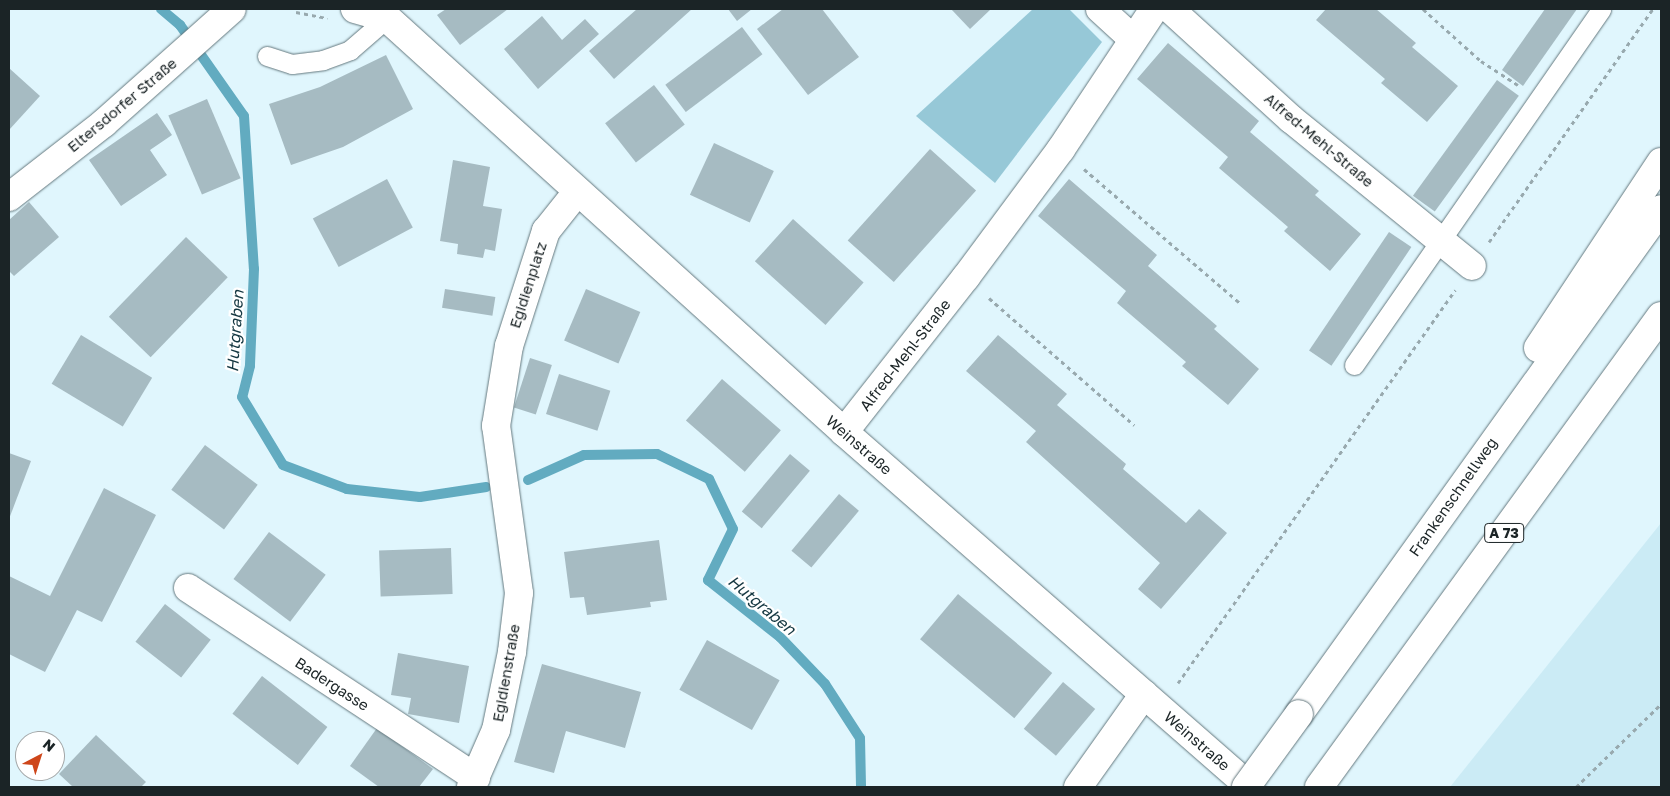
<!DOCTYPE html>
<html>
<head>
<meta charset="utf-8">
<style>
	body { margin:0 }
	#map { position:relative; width:1670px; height:796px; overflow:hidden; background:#e0f6fd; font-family:"Golos Text",sans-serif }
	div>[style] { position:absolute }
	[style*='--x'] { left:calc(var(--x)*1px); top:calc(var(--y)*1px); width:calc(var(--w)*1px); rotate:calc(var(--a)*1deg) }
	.built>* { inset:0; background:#cbebf5 }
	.green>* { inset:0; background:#96c8d7 }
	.stream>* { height:10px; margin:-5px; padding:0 5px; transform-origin:5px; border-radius:5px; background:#62abc0 }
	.building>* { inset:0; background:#a6bbc2; transform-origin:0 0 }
	.path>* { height:3px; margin-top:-1.5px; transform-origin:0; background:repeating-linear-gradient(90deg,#98a9ae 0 4px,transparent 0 8px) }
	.roads { filter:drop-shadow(0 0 1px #64787e) drop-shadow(0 0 1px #64787e) }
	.lane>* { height:19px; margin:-9.5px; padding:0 9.5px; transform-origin:9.5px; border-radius:9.5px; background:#fff }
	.street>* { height:28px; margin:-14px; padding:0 14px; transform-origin:14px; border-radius:14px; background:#fff }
	.secondary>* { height:28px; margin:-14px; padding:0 14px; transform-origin:14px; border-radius:14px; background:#fff }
	.highway>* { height:28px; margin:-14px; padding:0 14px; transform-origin:14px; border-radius:14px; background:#fff }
	.bridges { filter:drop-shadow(0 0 1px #64787e) drop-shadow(0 0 1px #64787e) }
	.highway-bridge>* { height:28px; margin:-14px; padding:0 14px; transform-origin:14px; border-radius:14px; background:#fff }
	span { translate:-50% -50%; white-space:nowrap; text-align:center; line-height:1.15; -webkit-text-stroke:4.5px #fff; paint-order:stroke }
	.shield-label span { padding:1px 4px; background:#fff; border:1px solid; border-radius:4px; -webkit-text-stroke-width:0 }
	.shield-label { font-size:14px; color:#1b2426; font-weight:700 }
	.street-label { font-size:15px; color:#1b2426 }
	.water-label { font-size:16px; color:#143741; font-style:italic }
	.frame { position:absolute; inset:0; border:10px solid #1b2426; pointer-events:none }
	.north { position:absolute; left:15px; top:731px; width:50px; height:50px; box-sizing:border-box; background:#fff; border:1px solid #a4a7a8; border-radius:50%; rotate:40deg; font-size:14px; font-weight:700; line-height:20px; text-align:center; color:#1b2426 }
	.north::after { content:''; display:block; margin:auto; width:18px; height:22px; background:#ce461a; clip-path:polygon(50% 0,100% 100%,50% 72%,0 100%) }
</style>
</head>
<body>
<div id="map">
	<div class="built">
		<i style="clip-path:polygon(1661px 523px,1661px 787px,1450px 787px)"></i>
	</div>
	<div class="green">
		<i style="clip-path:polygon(1033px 9px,1069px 9px,1102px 42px,995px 183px,916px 116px)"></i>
	</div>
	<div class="stream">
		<i style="--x:161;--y:9;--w:25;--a:40"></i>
		<i style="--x:180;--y:25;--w:111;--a:54.9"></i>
		<i style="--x:244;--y:116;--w:153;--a:86.3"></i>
		<i style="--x:254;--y:269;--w:97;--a:92.4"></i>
		<i style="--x:250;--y:366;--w:32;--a:104"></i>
		<i style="--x:242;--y:397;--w:79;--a:58.9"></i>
		<i style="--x:283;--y:465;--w:68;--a:20.6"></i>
		<i style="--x:347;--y:489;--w:73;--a:6.3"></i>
		<i style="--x:420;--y:497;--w:67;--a:-8.6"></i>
		<i style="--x:528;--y:480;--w:61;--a:-24.1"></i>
		<i style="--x:584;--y:455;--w:73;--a:-0.8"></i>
		<i style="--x:657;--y:454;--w:58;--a:25.7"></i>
		<i style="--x:709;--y:479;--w:55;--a:64.4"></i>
		<i style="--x:733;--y:529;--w:57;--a:116.1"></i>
		<i style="--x:708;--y:580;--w:92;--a:38.4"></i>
		<i style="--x:780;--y:637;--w:65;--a:46.2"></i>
		<i style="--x:825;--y:684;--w:64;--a:57.1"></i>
		<i style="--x:860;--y:738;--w:49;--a:88.8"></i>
	</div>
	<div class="building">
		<i style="clip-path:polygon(446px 9px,508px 9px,460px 45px,437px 15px)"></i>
		<i style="clip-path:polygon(637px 9px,692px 9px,614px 79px,589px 51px)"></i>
		<i style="clip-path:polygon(728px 9px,752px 9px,737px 21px)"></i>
		<i style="clip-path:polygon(783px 9px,822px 9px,859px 57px,808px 95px,757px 29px)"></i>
		<i style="clip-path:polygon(951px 9px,991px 9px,970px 29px)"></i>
		<i style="clip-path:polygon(1326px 9px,1376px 9px,1416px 43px,1412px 47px,1458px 86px,1427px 122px,1381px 83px,1385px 79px,1316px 20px)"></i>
		<i style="clip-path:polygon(1545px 9px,1577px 9px,1523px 86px,1502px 70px)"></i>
		<i style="clip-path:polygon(542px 16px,562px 40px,585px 19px,599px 34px,538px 89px,504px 49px)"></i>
		<i style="left:742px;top:27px;width:34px;height:96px;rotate:53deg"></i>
		<i style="clip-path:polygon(1168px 43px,1259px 121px,1250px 132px,1319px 191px,1315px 195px,1361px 234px,1330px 271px,1284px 231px,1288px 227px,1219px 168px,1228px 157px,1137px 79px)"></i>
		<i style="clip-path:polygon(386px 55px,413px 109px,343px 147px,291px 165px,269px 104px,320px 87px)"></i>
		<i style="clip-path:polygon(9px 68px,40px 96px,9px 130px)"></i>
		<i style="left:1497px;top:80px;width:27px;height:143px;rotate:36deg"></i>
		<i style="left:654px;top:85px;width:50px;height:62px;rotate:52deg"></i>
		<i style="left:207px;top:99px;width:86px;height:42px;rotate:67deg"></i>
		<i style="clip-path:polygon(157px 113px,172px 135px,150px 150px,167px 175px,121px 206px,89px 160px)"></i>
		<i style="left:714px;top:143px;width:66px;height:57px;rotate:25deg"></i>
		<i style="left:930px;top:149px;width:62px;height:123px;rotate:42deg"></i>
		<i style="clip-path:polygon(453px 160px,490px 167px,483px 206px,502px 209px,495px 251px,485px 249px,483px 258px,457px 254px,458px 244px,440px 241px)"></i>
		<i style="left:387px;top:179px;width:55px;height:84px;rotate:62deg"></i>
		<i style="clip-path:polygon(1069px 179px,1157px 255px,1148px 266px,1217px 326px,1214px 329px,1259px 369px,1228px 405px,1182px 366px,1186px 362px,1117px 303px,1126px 291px,1038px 216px)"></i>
		<i style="clip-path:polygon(29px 202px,59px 237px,14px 276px,9px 271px,9px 220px)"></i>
		<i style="left:793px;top:219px;width:95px;height:57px;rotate:42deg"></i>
		<i style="left:1389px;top:232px;width:27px;height:143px;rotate:34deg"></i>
		<i style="left:186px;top:237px;width:58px;height:111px;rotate:44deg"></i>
		<i style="left:445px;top:289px;width:51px;height:19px;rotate:9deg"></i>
		<i style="left:586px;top:289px;width:59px;height:56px;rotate:23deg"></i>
		<i style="left:81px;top:335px;width:83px;height:57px;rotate:31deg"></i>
		<i style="clip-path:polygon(998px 335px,1067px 394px,1057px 405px,1126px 464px,1123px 469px,1186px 523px,1199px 509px,1227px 533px,1161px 609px,1138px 589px,1160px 563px,1026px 442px,1036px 431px,966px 371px)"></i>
		<i style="left:530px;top:358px;width:23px;height:52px;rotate:18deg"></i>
		<i style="left:559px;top:374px;width:54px;height:42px;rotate:18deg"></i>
		<i style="left:722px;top:379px;width:78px;height:55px;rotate:41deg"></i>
		<i style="left:205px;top:445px;width:66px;height:56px;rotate:37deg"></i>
		<i style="clip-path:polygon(9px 453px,31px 461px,9px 519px)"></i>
		<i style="left:790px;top:454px;width:26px;height:75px;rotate:40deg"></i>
		<i style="clip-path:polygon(104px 488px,156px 515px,102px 622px,77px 610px,45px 672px,9px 654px,9px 576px,50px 596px)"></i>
		<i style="left:839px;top:494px;width:26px;height:74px;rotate:40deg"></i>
		<i style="left:269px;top:532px;width:71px;height:59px;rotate:37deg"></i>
		<i style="clip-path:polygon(659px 540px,667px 600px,650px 602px,651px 607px,587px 615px,584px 597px,570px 598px,564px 552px)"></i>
		<i style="left:451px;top:548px;width:46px;height:72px;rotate:88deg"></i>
		<i style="left:958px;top:594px;width:123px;height:59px;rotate:40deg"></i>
		<i style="left:165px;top:604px;width:58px;height:48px;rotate:38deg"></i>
		<i style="left:707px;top:640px;width:83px;height:57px;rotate:29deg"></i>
		<i style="clip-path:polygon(398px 653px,469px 666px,459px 723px,408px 714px,411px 698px,391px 695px)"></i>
		<i style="clip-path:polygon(542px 664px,641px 692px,625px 748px,566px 731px,554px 773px,514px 762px)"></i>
		<i style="left:262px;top:676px;width:83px;height:48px;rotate:38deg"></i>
		<i style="left:1063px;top:682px;width:42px;height:61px;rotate:40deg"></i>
		<i style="clip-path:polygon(377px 728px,433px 769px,419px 787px,379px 787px,350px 766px)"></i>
		<i style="clip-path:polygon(96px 735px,146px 782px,141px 787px,73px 787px,59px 774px)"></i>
	</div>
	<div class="path">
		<i style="--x:1423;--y:9;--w:78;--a:41.9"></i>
		<i style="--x:1481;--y:61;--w:44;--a:33"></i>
		<i style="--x:296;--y:12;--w:32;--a:11"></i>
		<i style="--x:1084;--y:169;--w:207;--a:40.7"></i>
		<i style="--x:1489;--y:242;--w:285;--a:-54.9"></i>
		<i style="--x:989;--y:298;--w:193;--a:41.2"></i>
		<i style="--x:1178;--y:683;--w:481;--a:-54.8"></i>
		<i style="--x:1576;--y:787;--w:119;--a:-44.3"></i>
	</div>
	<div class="roads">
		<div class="lane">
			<i style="--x:267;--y:56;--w:26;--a:18"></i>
			<i style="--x:292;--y:64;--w:31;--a:-7"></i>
			<i style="--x:323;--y:60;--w:29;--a:-20"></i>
			<i style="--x:350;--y:50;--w:49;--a:-40.9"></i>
			<i style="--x:1354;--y:365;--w:433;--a:-55.2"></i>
		</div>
		<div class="street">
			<i style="--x:1100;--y:9;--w:45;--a:42.3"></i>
			<i style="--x:1170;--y:9;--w:164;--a:42.3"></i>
			<i style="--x:1291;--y:119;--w:233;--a:39.1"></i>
			<i style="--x:844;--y:432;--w:197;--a:-51.8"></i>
			<i style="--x:966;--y:277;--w:159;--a:-53.4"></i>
			<i style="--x:1061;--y:149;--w:168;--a:-56.4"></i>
			<i style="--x:188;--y:588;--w:345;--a:33.4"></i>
			<i style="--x:471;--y:787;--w:62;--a:-66.3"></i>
			<i style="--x:496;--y:730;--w:80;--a:-78.4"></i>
			<i style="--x:512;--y:652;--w:59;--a:-83.2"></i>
			<i style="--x:519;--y:593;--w:169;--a:-97.8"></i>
			<i style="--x:496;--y:426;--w:81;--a:-80.8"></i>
			<i style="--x:509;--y:346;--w:121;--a:-72.2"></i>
			<i style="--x:546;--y:231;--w:50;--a:-51.5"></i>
			<i style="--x:1078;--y:787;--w:114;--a:-54.6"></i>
		</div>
		<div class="secondary">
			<i style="--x:355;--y:9;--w:33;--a:16"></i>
			<i style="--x:381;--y:9;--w:11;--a:56"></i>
			<i style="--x:387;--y:18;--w:617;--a:42.17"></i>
			<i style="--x:844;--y:432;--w:539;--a:41.17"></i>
			<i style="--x:9;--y:197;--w:120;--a:-37.9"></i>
			<i style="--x:104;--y:123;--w:171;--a:-41.7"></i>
		</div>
		<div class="highway">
			<i style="--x:1538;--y:348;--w:223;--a:-56.5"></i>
			<i style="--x:1299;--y:714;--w:621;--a:-54.37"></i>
			<i style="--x:1319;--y:787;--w:582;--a:-54.02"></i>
		</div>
	</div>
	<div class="bridges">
		<div class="highway-bridge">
			<i style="--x:1246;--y:787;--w:90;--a:-54"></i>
		</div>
	</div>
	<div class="shield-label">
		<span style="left:1504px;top:533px">A 73</span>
	</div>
	<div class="street-label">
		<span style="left:122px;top:105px;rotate:-40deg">Eltersdorfer Straße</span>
		<span style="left:1319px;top:140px;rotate:40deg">Alfred-Mehl-Straße</span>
		<span style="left:528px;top:285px;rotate:-72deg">Egidienplatz</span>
		<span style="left:905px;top:355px;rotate:-52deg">Alfred-Mehl-Straße</span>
		<span style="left:859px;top:445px;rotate:41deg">Weinstraße</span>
		<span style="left:1453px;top:497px;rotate:-55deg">Frankenschnellweg</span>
		<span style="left:506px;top:673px;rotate:-80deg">Egidienstraße</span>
		<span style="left:332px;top:684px;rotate:33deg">Badergasse</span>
		<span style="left:1197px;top:741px;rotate:41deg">Weinstraße</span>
	</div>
	<div class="water-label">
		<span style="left:235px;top:331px;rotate:-86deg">Hutgraben</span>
		<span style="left:762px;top:605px;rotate:40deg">Hutgraben</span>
	</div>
	<div class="frame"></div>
	<div class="north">N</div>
</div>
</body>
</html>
